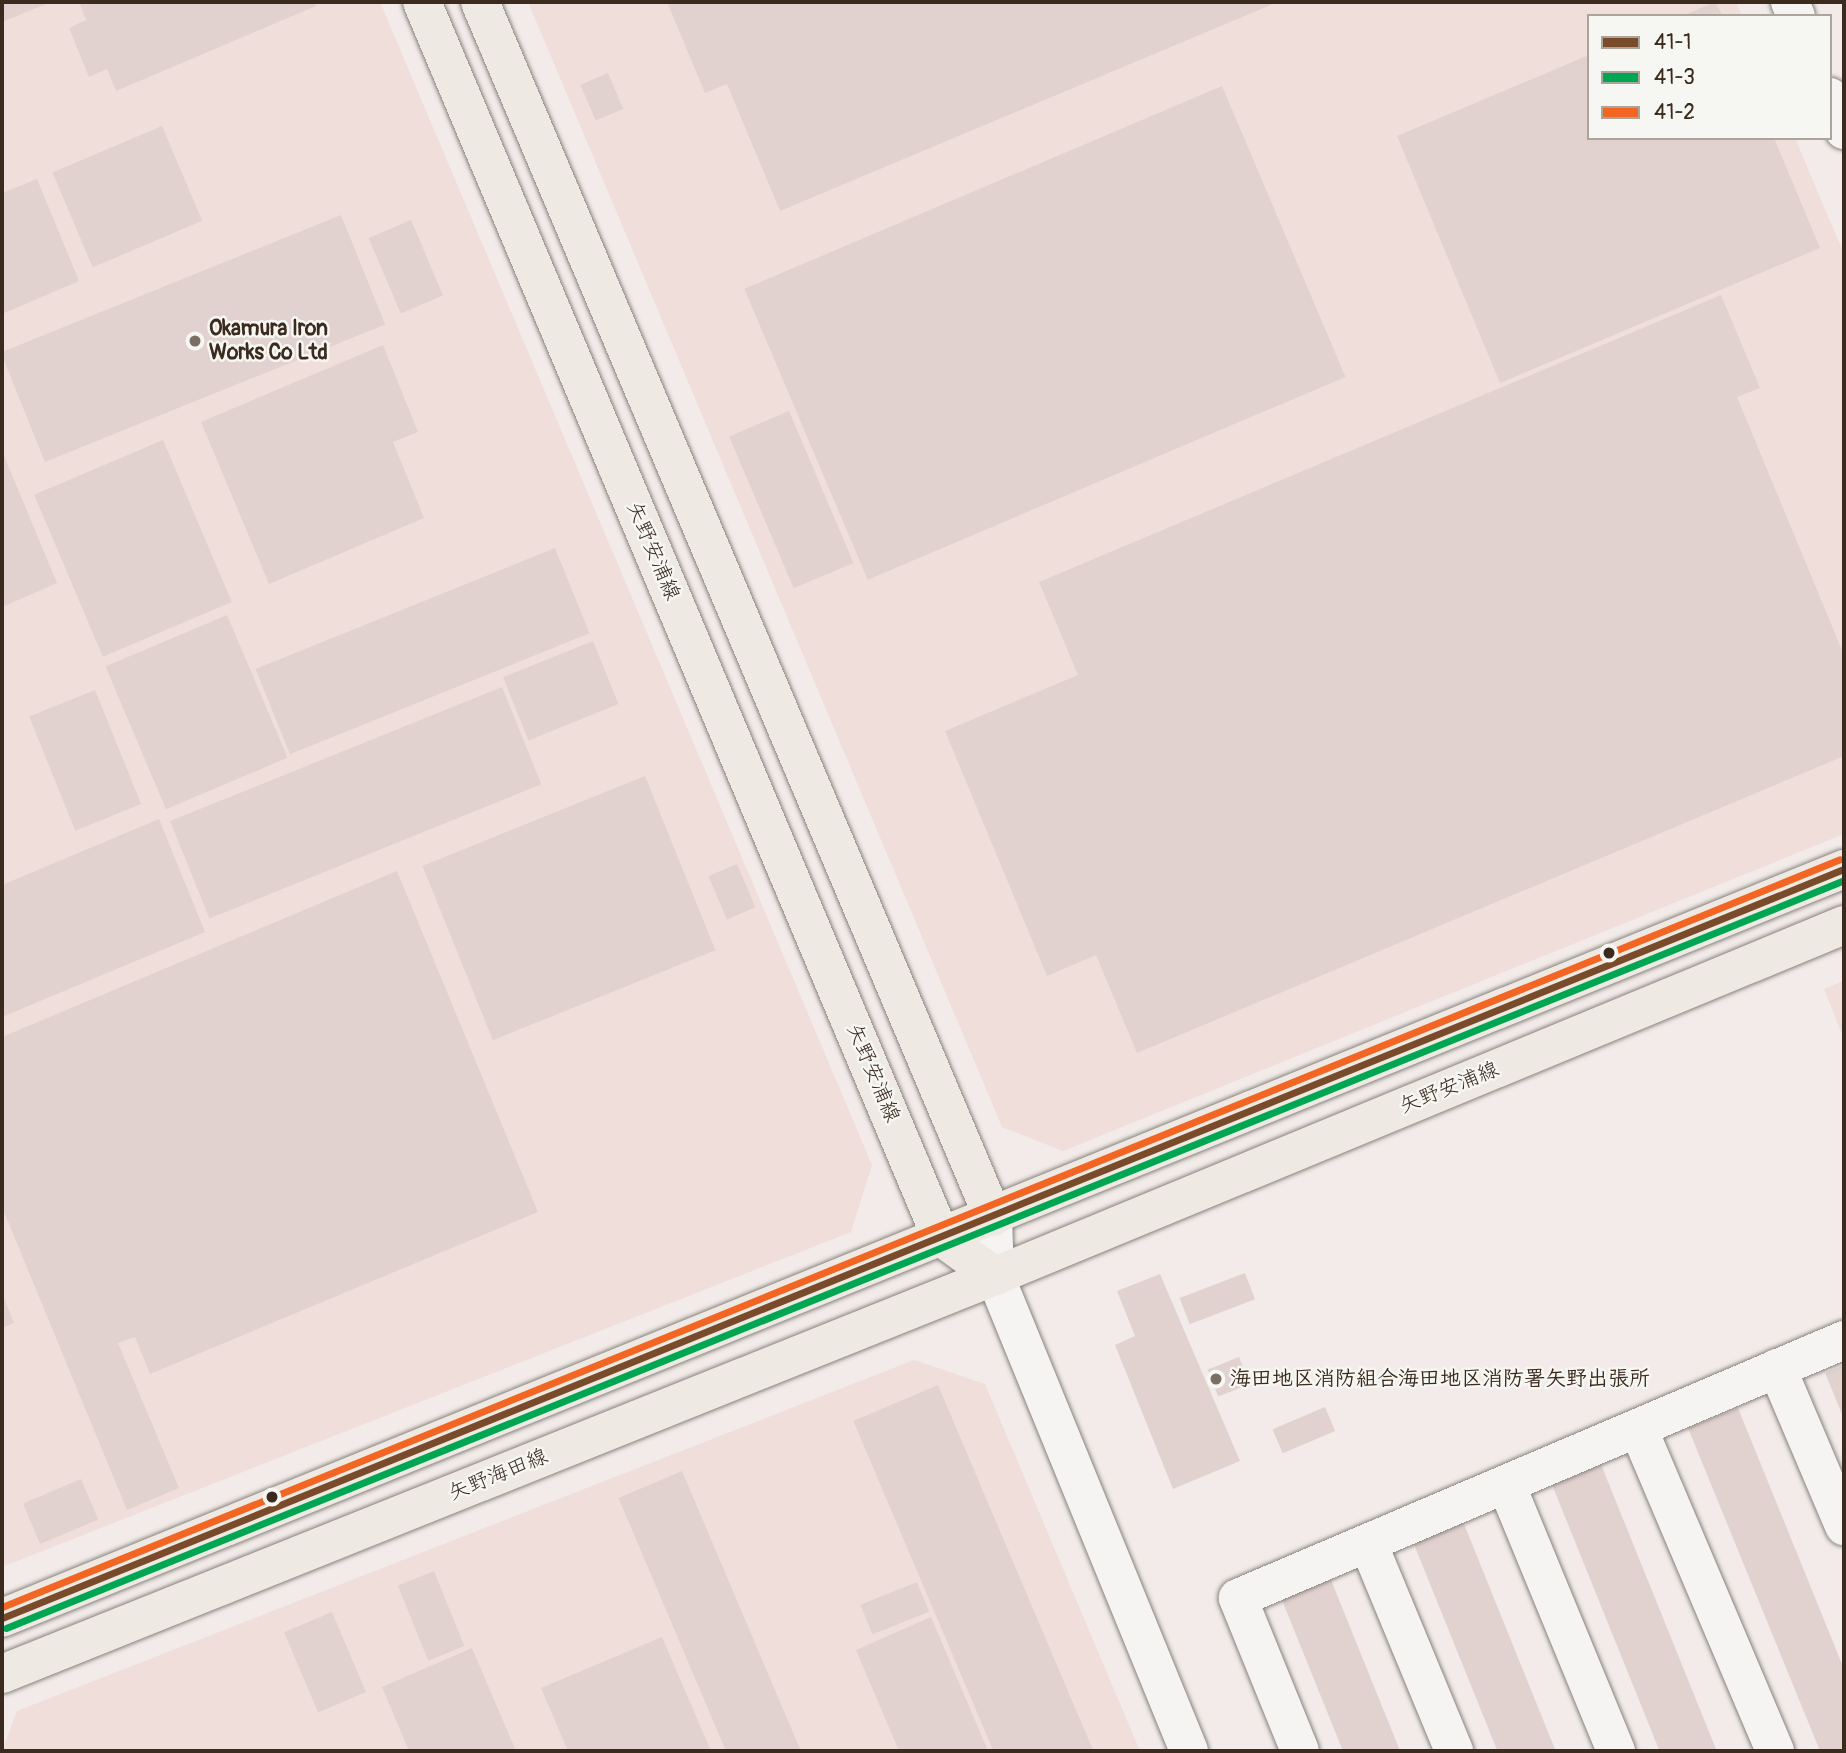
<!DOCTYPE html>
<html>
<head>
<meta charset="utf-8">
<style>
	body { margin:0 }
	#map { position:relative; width:1846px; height:1753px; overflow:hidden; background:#f2ebe9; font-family:Pangolin,"Klee One",sans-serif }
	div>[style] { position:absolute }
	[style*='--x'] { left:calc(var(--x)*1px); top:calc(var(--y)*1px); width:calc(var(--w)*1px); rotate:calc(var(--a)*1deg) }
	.built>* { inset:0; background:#f0dedb }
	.building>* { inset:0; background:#e1d2cf; transform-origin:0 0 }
	.roads { filter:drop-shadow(0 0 2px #88827e) drop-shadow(0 0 2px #88827e) }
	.minor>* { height:38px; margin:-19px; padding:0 19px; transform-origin:19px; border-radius:19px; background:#f5f4f2 }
	.major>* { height:38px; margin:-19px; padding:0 19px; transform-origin:19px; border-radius:19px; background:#eee9e2 }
	.bus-1>* { height:7px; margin:-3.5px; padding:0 3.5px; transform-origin:3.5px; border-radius:3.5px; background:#7a4b2a }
	.bus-2>* { height:7px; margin:-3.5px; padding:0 3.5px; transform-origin:3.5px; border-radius:3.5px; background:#00a651 }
	.bus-3>* { height:7px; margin:-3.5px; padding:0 3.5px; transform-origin:3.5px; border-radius:3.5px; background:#f26522 }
	.dots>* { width:19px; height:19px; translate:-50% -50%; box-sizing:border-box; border:4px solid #f6f6f2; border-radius:50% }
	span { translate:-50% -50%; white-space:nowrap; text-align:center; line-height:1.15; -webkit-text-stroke:5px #f6f6f2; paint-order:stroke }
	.poi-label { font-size:21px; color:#3b2a1e; font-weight:700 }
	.left { translate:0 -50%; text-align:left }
	.street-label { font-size:21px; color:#3b2a1e }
	.frame { position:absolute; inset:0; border:4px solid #3b2a1e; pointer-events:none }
	.legend { position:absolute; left:1587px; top:14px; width:245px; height:126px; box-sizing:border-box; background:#f6f6f2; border:2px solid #aba49d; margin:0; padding:9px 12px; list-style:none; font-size:21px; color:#3b2a1e }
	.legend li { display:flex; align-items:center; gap:14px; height:35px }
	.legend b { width:35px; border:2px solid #aba49d }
</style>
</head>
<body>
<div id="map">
	<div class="built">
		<i style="clip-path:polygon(2px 2px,380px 2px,872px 1165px,851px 1232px,2px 1567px)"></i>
		<i style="clip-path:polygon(528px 2px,1736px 2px,1742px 16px,1589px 16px,1589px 138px,1795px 138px,1844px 254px,1844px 834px,1063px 1151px,1002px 1127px)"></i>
		<i style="clip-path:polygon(1844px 981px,1844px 1039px,1824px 989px)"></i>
		<i style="clip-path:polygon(914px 1360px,985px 1384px,1140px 1751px,2px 1751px,17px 1711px)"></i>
	</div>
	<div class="building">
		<i style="clip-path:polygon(2px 2px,51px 2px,2px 22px)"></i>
		<i style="clip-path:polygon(79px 2px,314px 2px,316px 6px,116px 91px,107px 69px,89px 77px,69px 28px,86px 20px)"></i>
		<i style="clip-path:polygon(667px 2px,1278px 2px,780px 211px,727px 84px,705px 93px)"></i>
		<i style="clip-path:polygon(1715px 2px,1723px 16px,1682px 16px)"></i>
		<i style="clip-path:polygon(1589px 55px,1589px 138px,1774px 138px,1820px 248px,1500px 383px,1397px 136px)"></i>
		<i style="left:608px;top:73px;width:39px;height:30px;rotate:67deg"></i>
		<i style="left:1222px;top:86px;width:316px;height:519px;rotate:67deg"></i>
		<i style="left:162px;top:126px;width:103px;height:119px;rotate:67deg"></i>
		<i style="clip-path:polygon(37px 179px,79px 281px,2px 314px,2px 193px)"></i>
		<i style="left:341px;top:215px;width:118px;height:367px;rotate:68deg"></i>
		<i style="left:411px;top:220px;width:82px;height:46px;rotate:67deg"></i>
		<i style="clip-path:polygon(1721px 295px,1760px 388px,1737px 397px,1844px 655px,1844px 756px,1137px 1053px,1096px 955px,1047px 976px,945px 731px,1078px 675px,1039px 582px)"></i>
		<i style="clip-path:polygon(383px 345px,418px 432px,393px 442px,424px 518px,269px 584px,201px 422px)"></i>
		<i style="left:789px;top:411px;width:165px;height:65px;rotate:67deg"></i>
		<i style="left:163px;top:440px;width:176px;height:140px;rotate:67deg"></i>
		<i style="clip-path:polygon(2px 451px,57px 583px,2px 607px)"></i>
		<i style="left:555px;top:548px;width:92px;height:323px;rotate:68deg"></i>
		<i style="left:227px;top:615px;width:155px;height:132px;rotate:67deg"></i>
		<i style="left:593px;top:641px;width:68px;height:97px;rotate:68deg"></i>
		<i style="left:502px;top:687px;width:105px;height:358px;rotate:68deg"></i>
		<i style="left:95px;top:690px;width:123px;height:71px;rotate:68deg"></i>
		<i style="left:645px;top:776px;width:188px;height:240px;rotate:68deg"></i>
		<i style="clip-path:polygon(159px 819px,205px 932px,2px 1017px,2px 885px)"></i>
		<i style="left:737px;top:864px;width:47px;height:31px;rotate:67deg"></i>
		<i style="clip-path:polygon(397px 871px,538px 1212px,150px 1374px,135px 1337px,118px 1343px,179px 1488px,127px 1510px,2px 1207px,2px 1037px)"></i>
		<i style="left:1245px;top:1273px;width:28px;height:70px;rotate:69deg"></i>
		<i style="clip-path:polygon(1160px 1274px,1240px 1461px,1173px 1489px,1115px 1345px,1135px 1336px,1117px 1291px)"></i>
		<i style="clip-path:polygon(2px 1293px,14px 1323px,2px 1328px)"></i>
		<i style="left:1239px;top:1357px;width:29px;height:34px;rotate:68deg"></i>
		<i style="clip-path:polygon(1844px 1365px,1844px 1419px,1825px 1373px)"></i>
		<i style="left:938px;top:1385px;width:398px;height:92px;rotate:67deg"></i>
		<i style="left:1325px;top:1407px;width:26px;height:57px;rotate:67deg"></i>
		<i style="clip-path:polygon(1738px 1408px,1844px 1669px,1844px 1751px,1820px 1751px,1688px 1428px)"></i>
		<i style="left:1600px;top:1462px;width:312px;height:53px;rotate:68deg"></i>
		<i style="left:682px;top:1471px;width:304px;height:69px;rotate:67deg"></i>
		<i style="left:81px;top:1479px;width:44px;height:63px;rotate:67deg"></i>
		<i style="left:1462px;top:1519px;width:251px;height:54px;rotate:68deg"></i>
		<i style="left:434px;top:1571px;width:81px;height:39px;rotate:68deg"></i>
		<i style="left:1329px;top:1575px;width:190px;height:53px;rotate:68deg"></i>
		<i style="left:917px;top:1582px;width:32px;height:61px;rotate:68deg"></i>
		<i style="left:332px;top:1612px;width:87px;height:52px;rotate:67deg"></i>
		<i style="clip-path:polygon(931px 1617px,988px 1751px,899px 1751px,856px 1650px)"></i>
		<i style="clip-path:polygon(662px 1637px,711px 1751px,568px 1751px,541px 1688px)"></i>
		<i style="clip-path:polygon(472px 1648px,516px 1751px,409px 1751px,382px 1687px)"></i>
	</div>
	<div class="roads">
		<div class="minor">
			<i style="--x:1790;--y:2;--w:15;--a:67"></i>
			<i style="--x:1830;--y:97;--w:36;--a:67"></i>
			<i style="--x:993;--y:1217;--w:59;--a:88.1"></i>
			<i style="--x:995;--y:1276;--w:513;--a:67.78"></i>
			<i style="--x:1777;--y:1368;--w:172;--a:67"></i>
			<i style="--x:1638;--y:1428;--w:351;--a:67"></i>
			<i style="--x:1506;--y:1484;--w:289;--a:67.6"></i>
			<i style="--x:1368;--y:1543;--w:225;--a:67.5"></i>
			<i style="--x:1300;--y:1751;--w:165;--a:-112.1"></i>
			<i style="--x:1238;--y:1598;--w:659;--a:-23.06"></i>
		</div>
		<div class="major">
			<i style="--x:422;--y:2;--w:1340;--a:67.21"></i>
			<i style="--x:941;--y:1237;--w:67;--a:35.8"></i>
			<i style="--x:480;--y:2;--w:1319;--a:67.11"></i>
			<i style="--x:2;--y:1618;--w:1988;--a:-22.13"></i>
			<i style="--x:2;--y:1674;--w:1070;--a:-21.84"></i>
			<i style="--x:995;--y:1276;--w:919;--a:-22.46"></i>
		</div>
	</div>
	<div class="bus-1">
		<i style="--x:2;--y:1618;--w:1988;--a:-22.13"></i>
	</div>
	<div class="bus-2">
		<i style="--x:6;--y:1628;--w:1984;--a:-22.14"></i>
	</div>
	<div class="bus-3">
		<i style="--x:2;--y:1607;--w:1984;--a:-22.14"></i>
	</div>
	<div class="dots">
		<i style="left:195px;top:341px;background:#7b6e65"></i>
		<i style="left:1609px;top:953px;background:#3b2a1e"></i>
		<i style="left:1216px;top:1379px;background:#7b6e65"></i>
		<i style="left:272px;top:1497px;background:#3b2a1e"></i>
	</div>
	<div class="poi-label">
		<span class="left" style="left:209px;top:341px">Okamura Iron<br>Works Co Ltd</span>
		<span class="left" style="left:1230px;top:1379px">海田地区消防組合海田地区消防署矢野出張所</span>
	</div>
	<div class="street-label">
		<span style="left:653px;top:551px;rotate:67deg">矢野安浦線</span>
		<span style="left:873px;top:1073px;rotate:67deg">矢野安浦線</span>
		<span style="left:1449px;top:1088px;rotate:-22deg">矢野安浦線</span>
		<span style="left:498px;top:1475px;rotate:-22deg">矢野海田線</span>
	</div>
	<div class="frame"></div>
	<ul class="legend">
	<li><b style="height:9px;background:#7a4b2a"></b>41-1</li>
	<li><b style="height:9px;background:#00a651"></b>41-3</li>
	<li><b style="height:9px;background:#f26522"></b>41-2</li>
	</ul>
</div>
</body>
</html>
